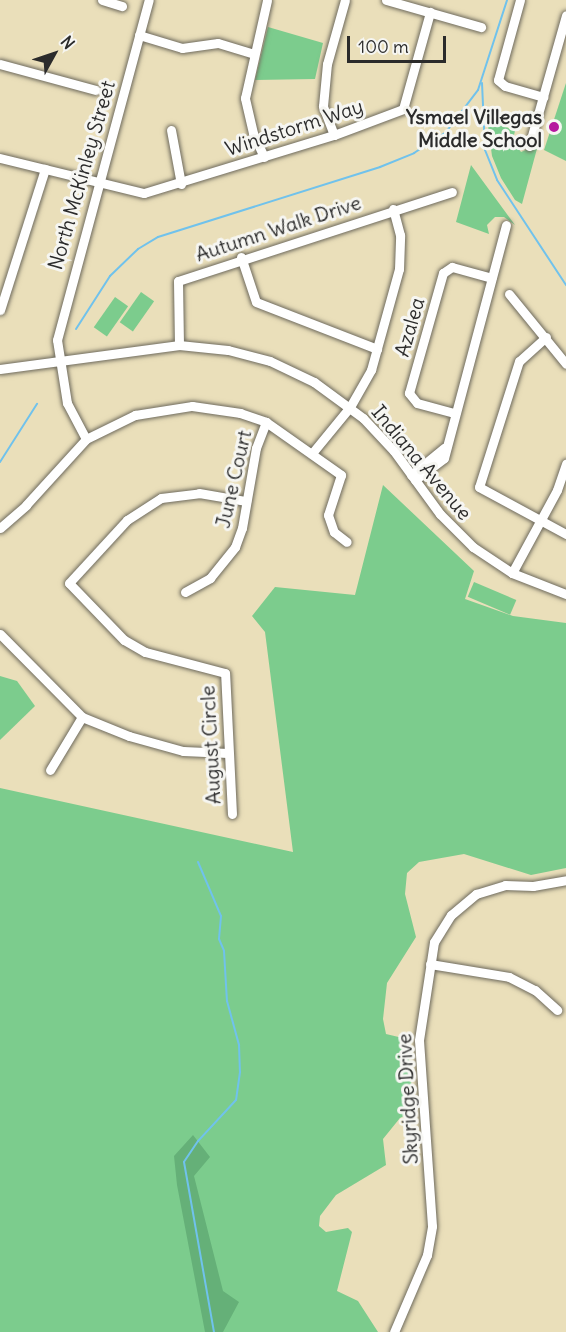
<!DOCTYPE html>
<html>
<head>
<meta charset="utf-8">
<style>
	body { margin:0 }
	#map { position:relative; width:566px; height:1332px; overflow:hidden; background:#eadfba; font-family:Delius,sans-serif }
	div>[style] { position:absolute }
	[style*='--x'] { left:calc(var(--x)*1px); top:calc(var(--y)*1px); width:calc(var(--w)*1px); rotate:calc(var(--a)*1deg) }
	.green>* { inset:0; background:#7ccc8d; transform-origin:0 0 }
	.forest>* { inset:0; background:#65b078 }
	.stream>* { height:2px; margin:-1px; padding:0 1px; transform-origin:1px; border-radius:1px; background:#70c2ec }
	.roads { filter:drop-shadow(0 0 2px #6e6a5d) drop-shadow(0 0 2px #6e6a5d) }
	.minor>* { height:9px; margin:-4.5px; padding:0 4.5px; transform-origin:4.5px; border-radius:4.5px; background:#fff }
	.dots>* { width:16px; height:16px; translate:-50% -50%; box-sizing:border-box; border:3px solid #f6f6f2; border-radius:50% }
	span { translate:-50% -50%; white-space:nowrap; text-align:center; line-height:1.15; -webkit-text-stroke:6px #f6f6f2; paint-order:stroke }
	.poi-label { font-size:20px; color:#2b2b2b; font-weight:700 }
	.right { translate:-100% -50%; text-align:right }
	.street-label { font-size:20px; color:#2b2b2b }
	.north { position:absolute; left:24px; top:24px; width:60px; height:60px; -webkit-text-stroke:4px #f6f6f2; paint-order:stroke; rotate:50deg; font-size:16px; font-weight:700; line-height:24px; text-align:center; color:#2b2b2b }
	.north::after { content:''; display:block; margin:auto; width:21px; height:27px; background:#2b2b2b; clip-path:polygon(50% 0,100% 100%,50% 72%,0 100%) }
	.scale { position:absolute; left:347px; top:36px; width:99px; height:27px; box-sizing:border-box; border:3px solid #2b2b2b; border-top:0; padding-left:8px; font-size:18px; line-height:21px; white-space:nowrap; color:#2b2b2b; -webkit-text-stroke:4px #f6f6f2; paint-order:stroke }
</style>
</head>
<body>
<div id="map">
	<div class="green">
		<i style="clip-path:polygon(268px 27px,323px 43px,315px 79px,255px 80px)"></i>
		<i style="clip-path:polygon(566px 83px,566px 161px,544px 150px)"></i>
		<i style="clip-path:polygon(487px 119px,515px 131px,513px 139px,521px 152px,538px 145px,522px 204px,515px 200px,501px 178px,492px 156px)"></i>
		<i style="clip-path:polygon(471px 165px,515px 225px,504px 217px,495px 217px,487px 225px,489px 234px,456px 222px)"></i>
		<i style="left:141px;top:292px;width:16px;height:37px;rotate:35deg"></i>
		<i style="left:115px;top:297px;width:16px;height:37px;rotate:35deg"></i>
		<i style="clip-path:polygon(383px 485px,474px 571px,465px 599px,513px 616px,566px 623px,566px 868px,531px 875px,464px 854px,419px 862px,407px 873px,405px 894px,416px 937px,387px 983px,383px 1019px,386px 1034px,407px 1039px,414px 1111px,400px 1118px,383px 1139px,386px 1165px,336px 1195px,320px 1216px,319px 1226px,326px 1232px,348px 1228px,352px 1232px,337px 1291px,358px 1301px,378px 1332px,0 1332px,0 788px,293px 852px,265px 632px,252px 616px,275px 587px,355px 595px)"></i>
		<i style="left:474px;top:582px;width:46px;height:16px;rotate:23deg"></i>
		<i style="clip-path:polygon(0 676px,17px 681px,35px 706px,0 740px)"></i>
	</div>
	<div class="forest">
		<i style="clip-path:polygon(193px 1135px,210px 1157px,194px 1176px,223px 1291px,239px 1302px,223px 1332px,205px 1332px,177px 1185px,174px 1156px)"></i>
	</div>
	<div class="stream">
		<i style="--x:482;--y:83;--w:67;--a:87.4"></i>
		<i style="--x:485;--y:150;--w:32;--a:68"></i>
		<i style="--x:497;--y:180;--w:126;--a:56.7"></i>
		<i style="--x:76;--y:329;--w:63;--a:-57.3"></i>
		<i style="--x:110;--y:276;--w:39;--a:-44"></i>
		<i style="--x:138;--y:249;--w:23;--a:-31"></i>
		<i style="--x:158;--y:237;--w:233;--a:-17.5"></i>
		<i style="--x:380;--y:167;--w:37;--a:-22"></i>
		<i style="--x:414;--y:153;--w:38;--a:-33"></i>
		<i style="--x:446;--y:132;--w:53;--a:-52.7"></i>
		<i style="--x:478;--y:90;--w:95;--a:-72.1"></i>
		<i style="--x:0;--y:462;--w:69;--a:-57.5"></i>
		<i style="--x:198;--y:862;--w:59;--a:66.9"></i>
		<i style="--x:221;--y:916;--w:23;--a:95"></i>
		<i style="--x:219;--y:939;--w:13;--a:67"></i>
		<i style="--x:224;--y:951;--w:50;--a:86.6"></i>
		<i style="--x:227;--y:1001;--w:46;--a:74.7"></i>
		<i style="--x:239;--y:1045;--w:27;--a:88"></i>
		<i style="--x:240;--y:1072;--w:28;--a:98"></i>
		<i style="--x:236;--y:1100;--w:56;--a:132.8"></i>
		<i style="--x:198;--y:1141;--w:25;--a:124"></i>
		<i style="--x:184;--y:1162;--w:173;--a:80"></i>
	</div>
	<div class="roads">
		<div class="minor">
			<i style="--x:102;--y:0;--w:21;--a:17"></i>
			<i style="--x:386;--y:0;--w:99;--a:15.9"></i>
			<i style="--x:520;--y:0;--w:83;--a:105.4"></i>
			<i style="--x:498;--y:80;--w:9;--a:41"></i>
			<i style="--x:505;--y:86;--w:40;--a:16"></i>
			<i style="--x:139;--y:35;--w:45;--a:16.8"></i>
			<i style="--x:182;--y:48;--w:36;--a:-8"></i>
			<i style="--x:218;--y:43;--w:37;--a:17"></i>
			<i style="--x:0;--y:64;--w:99;--a:15.2"></i>
			<i style="--x:171;--y:130;--w:55;--a:79.5"></i>
			<i style="--x:334;--y:135;--w:31;--a:-111"></i>
			<i style="--x:323;--y:106;--w:42;--a:-84.6"></i>
			<i style="--x:327;--y:64;--w:66;--a:-74.3"></i>
			<i style="--x:529;--y:146;--w:136;--a:-74.2"></i>
			<i style="--x:264;--y:157;--w:26;--a:-115"></i>
			<i style="--x:253;--y:133;--w:36;--a:-103"></i>
			<i style="--x:245;--y:98;--w:100;--a:-77.3"></i>
			<i style="--x:0;--y:158;--w:148;--a:13.7"></i>
			<i style="--x:144;--y:193;--w:199;--a:-17"></i>
			<i style="--x:334;--y:135;--w:74;--a:-20.6"></i>
			<i style="--x:403;--y:109;--w:101;--a:-74.4"></i>
			<i style="--x:241;--y:257;--w:47;--a:71.6"></i>
			<i style="--x:256;--y:302;--w:130;--a:21.2"></i>
			<i style="--x:509;--y:294;--w:90;--a:50.8"></i>
			<i style="--x:0;--y:310;--w:148;--a:-72.3"></i>
			<i style="--x:546;--y:337;--w:36;--a:138"></i>
			<i style="--x:519;--y:361;--w:132;--a:107.6"></i>
			<i style="--x:479;--y:487;--w:99;--a:28.4"></i>
			<i style="--x:179;--y:345;--w:64;--a:-90.9"></i>
			<i style="--x:178;--y:281;--w:288;--a:-18"></i>
			<i style="--x:0;--y:369;--w:181;--a:-7.6"></i>
			<i style="--x:179;--y:345;--w:49;--a:5.8"></i>
			<i style="--x:228;--y:350;--w:43;--a:14.7"></i>
			<i style="--x:270;--y:361;--w:49;--a:25.5"></i>
			<i style="--x:314;--y:382;--w:61;--a:36.3"></i>
			<i style="--x:363;--y:418;--w:45;--a:46.8"></i>
			<i style="--x:394;--y:451;--w:78;--a:53.9"></i>
			<i style="--x:440;--y:514;--w:47;--a:45"></i>
			<i style="--x:473;--y:547;--w:47;--a:33.7"></i>
			<i style="--x:512;--y:573;--w:58;--a:21.3"></i>
			<i style="--x:454;--y:413;--w:38;--a:-165"></i>
			<i style="--x:417;--y:403;--w:13;--a:-129"></i>
			<i style="--x:409;--y:393;--w:125;--a:-74.2"></i>
			<i style="--x:443;--y:273;--w:11;--a:-34"></i>
			<i style="--x:452;--y:267;--w:41;--a:15.4"></i>
			<i style="--x:86;--y:439;--w:41;--a:-117.8"></i>
			<i style="--x:67;--y:403;--w:64;--a:-99"></i>
			<i style="--x:57;--y:340;--w:352;--a:-74.9"></i>
			<i style="--x:313;--y:452;--w:58;--a:-50.6"></i>
			<i style="--x:350;--y:407;--w:43;--a:-60.4"></i>
			<i style="--x:371;--y:370;--w:105;--a:-74.5"></i>
			<i style="--x:399;--y:269;--w:34;--a:-88"></i>
			<i style="--x:400;--y:235;--w:27;--a:-105"></i>
			<i style="--x:411;--y:475;--w:43;--a:-39.3"></i>
			<i style="--x:415;--y:480;--w:36;--a:-37"></i>
			<i style="--x:444;--y:458;--w:241;--a:-75.1"></i>
			<i style="--x:0;--y:528;--w:35;--a:-41"></i>
			<i style="--x:26;--y:505;--w:89;--a:-47.7"></i>
			<i style="--x:86;--y:439;--w:55;--a:-26.1"></i>
			<i style="--x:135;--y:415;--w:58;--a:-9"></i>
			<i style="--x:192;--y:406;--w:49;--a:8.3"></i>
			<i style="--x:240;--y:413;--w:28;--a:19"></i>
			<i style="--x:266;--y:422;--w:92;--a:35.2"></i>
			<i style="--x:341;--y:475;--w:42;--a:108"></i>
			<i style="--x:328;--y:515;--w:18;--a:71"></i>
			<i style="--x:334;--y:532;--w:16;--a:38"></i>
			<i style="--x:512;--y:573;--w:94;--a:-61.5"></i>
			<i style="--x:557;--y:490;--w:28;--a:-71"></i>
			<i style="--x:185;--y:592;--w:29;--a:-29"></i>
			<i style="--x:210;--y:578;--w:40;--a:-51"></i>
			<i style="--x:235;--y:547;--w:20;--a:-70"></i>
			<i style="--x:242;--y:528;--w:81;--a:-80.1"></i>
			<i style="--x:256;--y:448;--w:28;--a:-69"></i>
			<i style="--x:0;--y:634;--w:117;--a:45.3"></i>
			<i style="--x:82;--y:717;--w:51;--a:22"></i>
			<i style="--x:129;--y:736;--w:56;--a:15.5"></i>
			<i style="--x:183;--y:751;--w:45;--a:2.5"></i>
			<i style="--x:50;--y:770;--w:62;--a:-58.9"></i>
			<i style="--x:232;--y:814;--w:141;--a:-92.8"></i>
			<i style="--x:225;--y:673;--w:83;--a:-165.3"></i>
			<i style="--x:145;--y:652;--w:24;--a:-150"></i>
			<i style="--x:124;--y:640;--w:79;--a:-134"></i>
			<i style="--x:69;--y:583;--w:86;--a:-47.4"></i>
			<i style="--x:127;--y:520;--w:40;--a:-32.9"></i>
			<i style="--x:161;--y:498;--w:38;--a:-7"></i>
			<i style="--x:199;--y:493;--w:48;--a:9.7"></i>
			<i style="--x:430;--y:964;--w:80;--a:9.3"></i>
			<i style="--x:509;--y:977;--w:29;--a:27"></i>
			<i style="--x:535;--y:990;--w:30;--a:42"></i>
			<i style="--x:394;--y:1332;--w:84;--a:-66.8"></i>
			<i style="--x:427;--y:1255;--w:29;--a:-80"></i>
			<i style="--x:432;--y:1226;--w:186;--a:-94"></i>
			<i style="--x:419;--y:1040;--w:99;--a:-81.3"></i>
			<i style="--x:434;--y:942;--w:32;--a:-58"></i>
			<i style="--x:451;--y:915;--w:33;--a:-40"></i>
			<i style="--x:476;--y:894;--w:30;--a:-17"></i>
			<i style="--x:505;--y:885;--w:28;--a:2"></i>
			<i style="--x:533;--y:886;--w:34;--a:-10"></i>
		</div>
	</div>
	<div class="dots">
		<i style="left:554px;top:127px;background:#b5179e"></i>
	</div>
	<div class="poi-label">
		<span class="right" style="left:542px;top:128px">Ysmael Villegas<br>Middle School</span>
	</div>
	<div class="street-label">
		<span style="left:294px;top:127px;rotate:-18deg">Windstorm Way</span>
		<span style="left:81px;top:175px;rotate:-74deg">North McKinley Street</span>
		<span style="left:278px;top:228px;rotate:-18deg">Autumn Walk Drive</span>
		<span style="left:409px;top:327px;rotate:-74deg">Azalea</span>
		<span style="left:422px;top:462px;rotate:50deg">Indiana Avenue</span>
		<span style="left:233px;top:479px;rotate:-77deg">June Court</span>
		<span style="left:210px;top:745px;rotate:-93deg">August Circle</span>
		<span style="left:407px;top:1099px;rotate:-93deg">Skyridge Drive</span>
	</div>
	<div class="north">N</div>
	<div class="scale">100 m</div>
</div>
</body>
</html>
